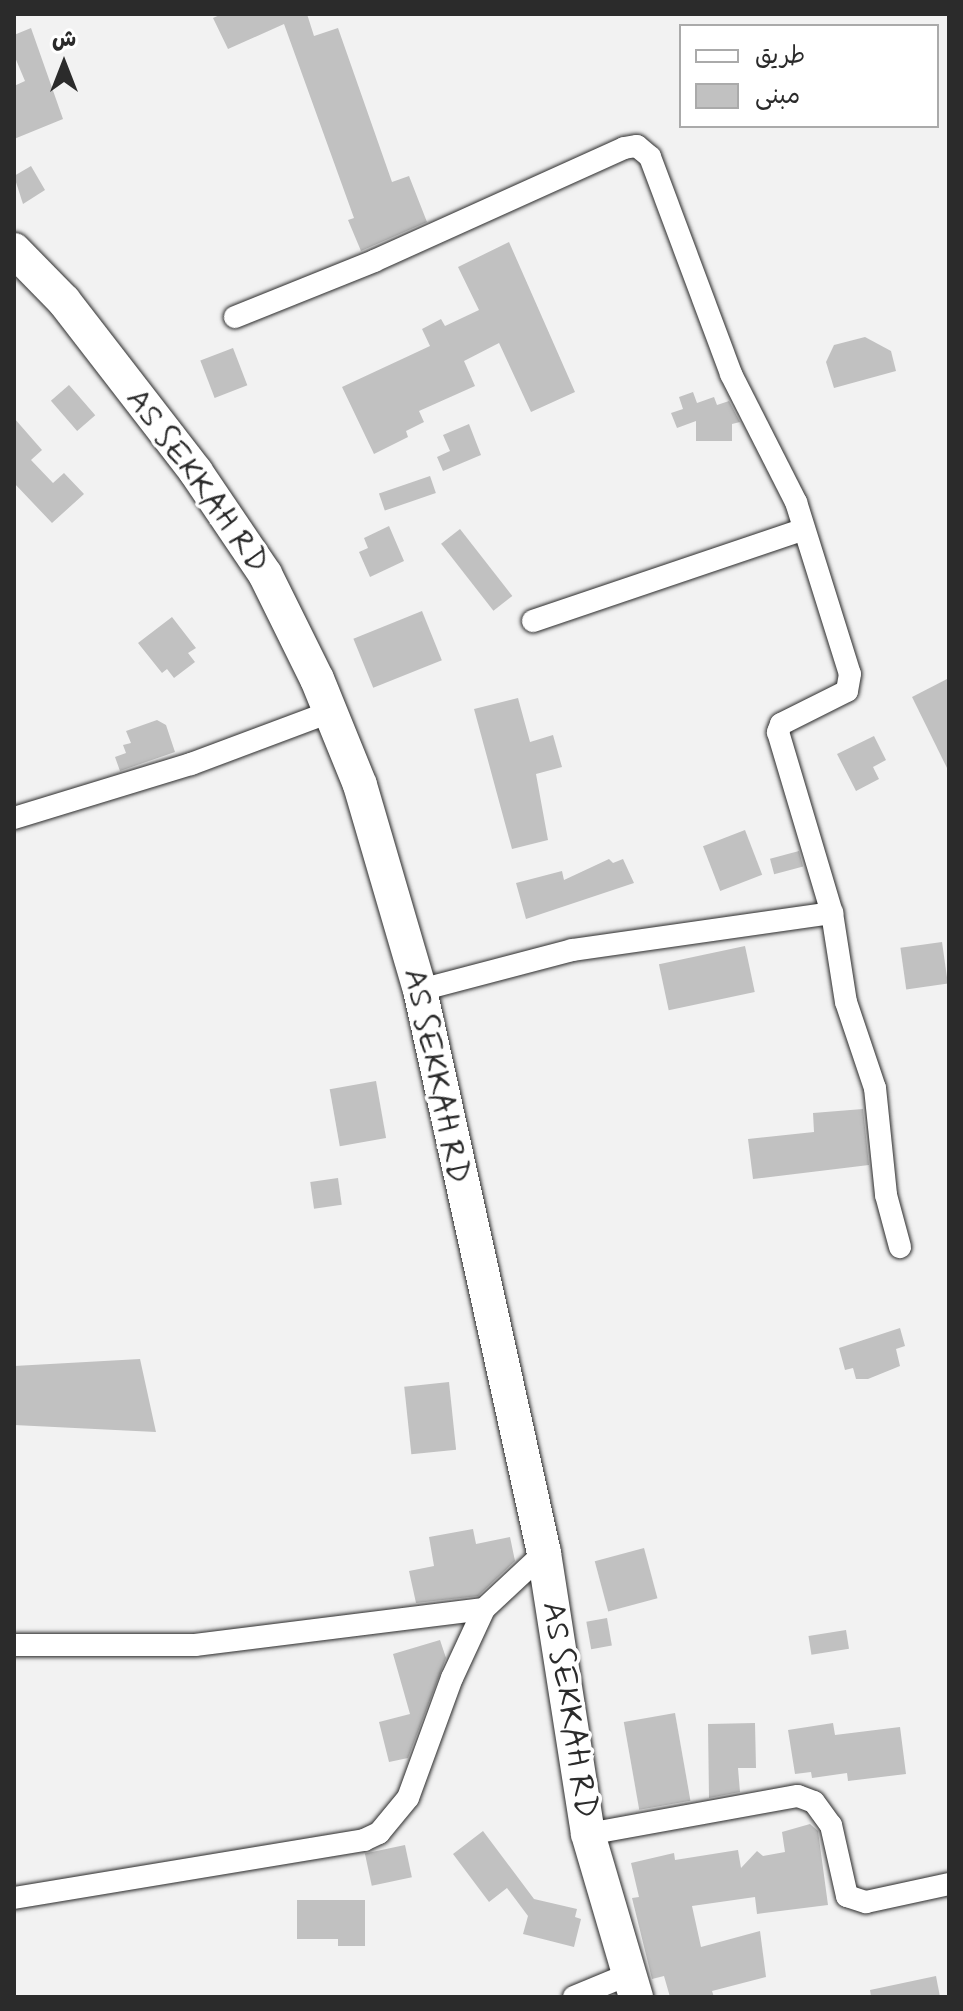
<!DOCTYPE html>
<html>
<head>
<meta charset="utf-8">
<style>
	body { margin:0 }
	#map { position:relative; width:963px; height:2011px; overflow:hidden; background:#f2f2f2; font-family:Mynerve,"Playpen Sans Arabic",sans-serif }
	div>[style] { position:absolute }
	[style*='--x'] { left:calc(var(--x)*1px); top:calc(var(--y)*1px); width:calc(var(--w)*1px); rotate:calc(var(--a)*1deg) }
	.building>* { inset:0; background:#c1c1c1; transform-origin:0 0 }
	.roads { filter:drop-shadow(0 0 2px #2b2b2b) drop-shadow(0 0 2px #2b2b2b) }
	.minor>* { height:22px; margin:-11px; padding:0 11px; transform-origin:11px; border-radius:11px; background:#fff }
	.primary>* { height:34px; margin:-17px; padding:0 17px; transform-origin:17px; border-radius:17px; background:#fff }
	span { translate:-50% -50%; white-space:nowrap; text-align:center; line-height:1.15; -webkit-text-stroke:7px #fff; paint-order:stroke }
	.street-label { font-size:32px; color:#2b2b2b }
	.frame { position:absolute; inset:0; border:16px solid #2b2b2b; pointer-events:none }
	.legend { position:absolute; left:679px; top:24px; width:260px; height:104px; box-sizing:border-box; background:#fff; border:2px solid #aaa; margin:0; padding:10px 14px; list-style:none; font-size:24px; color:#2b2b2b }
	.legend li { display:flex; align-items:center; gap:16px; height:40px }
	.legend b { width:40px; border:2px solid #aaa }
	.north { position:absolute; left:24px; top:24px; width:80px; height:80px; -webkit-text-stroke:6px #fff; paint-order:stroke; rotate:0deg; font-size:22px; font-weight:700; line-height:32px; text-align:center; color:#2b2b2b }
	.north::after { content:''; display:block; margin:auto; width:28px; height:36px; background:#2b2b2b; clip-path:polygon(50% 0,100% 100%,50% 72%,0 100%) }
</style>
</head>
<body>
<div id="map">
	<div class="building">
		<i style="clip-path:polygon(222px 14px,307px 14px,314px 36px,338px 28px,392px 182px,409px 176px,427px 222px,361px 251px,348px 220px,354px 218px,284px 24px,228px 49px,213px 18px)"></i>
		<i style="clip-path:polygon(31px 28px,63px 119px,14px 139px,14px 86px,25px 81px,14px 55px,14px 35px)"></i>
		<i style="clip-path:polygon(31px 166px,45px 190px,23px 204px,14px 176px)"></i>
		<i style="clip-path:polygon(509px 242px,575px 392px,531px 412px,499px 343px,464px 361px,475px 386px,419px 411px,424px 422px,406px 431px,408px 437px,374px 454px,342px 387px,430px 346px,422px 329px,441px 319px,445px 326px,479px 310px,458px 267px)"></i>
		<i style="clip-path:polygon(865px 337px,891px 351px,896px 371px,834px 388px,826px 362px,834px 345px)"></i>
		<i style="left:233px;top:348px;width:40px;height:35px;rotate:69deg"></i>
		<i style="left:69px;top:385px;width:40px;height:24px;rotate:49deg"></i>
		<i style="clip-path:polygon(693px 392px,697px 403px,714px 397px,717px 405px,729px 401px,740px 422px,732px 424px,732px 441px,696px 441px,696px 421px,677px 428px,671px 413px,683px 409px,679px 397px)"></i>
		<i style="clip-path:polygon(14px 418px,42px 450px,31px 460px,53px 483px,64px 473px,84px 494px,52px 523px,14px 483px)"></i>
		<i style="clip-path:polygon(469px 424px,481px 455px,443px 471px,437px 457px,450px 451px,443px 435px)"></i>
		<i style="left:430px;top:476px;width:18px;height:54px;rotate:71deg"></i>
		<i style="clip-path:polygon(389px 526px,404px 561px,370px 577px,359px 552px,368px 548px,364px 538px)"></i>
		<i style="left:460px;top:529px;width:85px;height:24px;rotate:52deg"></i>
		<i style="left:422px;top:611px;width:53px;height:74px;rotate:68deg"></i>
		<i style="clip-path:polygon(172px 617px,196px 648px,188px 653px,195px 662px,174px 678px,167px 669px,162px 673px,138px 643px)"></i>
		<i style="clip-path:polygon(949px 678px,949px 772px,912px 697px)"></i>
		<i style="clip-path:polygon(518px 698px,530px 742px,553px 735px,562px 767px,536px 774px,548px 840px,512px 849px,474px 709px)"></i>
		<i style="clip-path:polygon(157px 720px,166px 725px,175px 752px,120px 771px,115px 757px,126px 753px,123px 745px,131px 743px,126px 731px)"></i>
		<i style="clip-path:polygon(874px 736px,886px 760px,873px 767px,879px 779px,856px 791px,837px 754px)"></i>
		<i style="left:745px;top:830px;width:48px;height:45px;rotate:69deg"></i>
		<i style="left:799px;top:851px;width:16px;height:30px;rotate:75deg"></i>
		<i style="clip-path:polygon(609px 859px,613px 863px,623px 859px,634px 883px,526px 919px,516px 883px,562px 871px,564px 880px)"></i>
		<i style="left:942px;top:942px;width:42px;height:42px;rotate:82deg"></i>
		<i style="left:745px;top:946px;width:47px;height:88px;rotate:78deg"></i>
		<i style="left:376px;top:1081px;width:58px;height:47px;rotate:80deg"></i>
		<i style="clip-path:polygon(863px 1109px,869px 1165px,753px 1179px,748px 1139px,814px 1132px,813px 1113px)"></i>
		<i style="left:338px;top:1178px;width:27px;height:28px;rotate:82deg"></i>
		<i style="clip-path:polygon(900px 1328px,905px 1346px,896px 1349px,900px 1366px,868px 1379px,856px 1379px,853px 1368px,845px 1370px,839px 1348px)"></i>
		<i style="clip-path:polygon(140px 1359px,156px 1432px,14px 1425px,14px 1366px)"></i>
		<i style="left:449px;top:1382px;width:68px;height:45px;rotate:84deg"></i>
		<i style="clip-path:polygon(473px 1529px,476px 1544px,510px 1537px,515px 1561px,478px 1596px,416px 1603px,409px 1571px,434px 1566px,429px 1537px)"></i>
		<i style="left:644px;top:1548px;width:52px;height:51px;rotate:75deg"></i>
		<i style="left:607px;top:1618px;width:28px;height:21px;rotate:80deg"></i>
		<i style="left:846px;top:1630px;width:19px;height:38px;rotate:81deg"></i>
		<i style="clip-path:polygon(440px 1640px,446px 1658px,408px 1758px,389px 1762px,379px 1722px,410px 1714px,393px 1654px)"></i>
		<i style="left:675px;top:1713px;width:89px;height:52px;rotate:80deg"></i>
		<i style="clip-path:polygon(755px 1723px,756px 1768px,738px 1768px,740px 1792px,709px 1798px,708px 1724px)"></i>
		<i style="clip-path:polygon(833px 1723px,835px 1735px,900px 1727px,906px 1774px,848px 1781px,847px 1773px,812px 1778px,811px 1772px,795px 1774px,788px 1730px)"></i>
		<i style="clip-path:polygon(810px 1824px,818px 1831px,828px 1905px,757px 1914px,755px 1897px,692px 1906px,701px 1947px,760px 1931px,766px 1977px,712px 1991px,714px 1997px,670px 1997px,664px 1976px,652px 1979px,632px 1898px,639px 1897px,631px 1863px,674px 1853px,675px 1860px,738px 1850px,741px 1868px,757px 1851px,763px 1856px,785px 1852px,782px 1832px)"></i>
		<i style="clip-path:polygon(483px 1831px,534px 1899px,577px 1909px,575px 1917px,581px 1919px,574px 1947px,523px 1934px,528px 1916px,507px 1888px,489px 1902px,453px 1854px)"></i>
		<i style="left:405px;top:1845px;width:33px;height:41px;rotate:78deg"></i>
		<i style="clip-path:polygon(297px 1900px,365px 1900px,365px 1946px,338px 1946px,338px 1939px,297px 1939px)"></i>
		<i style="clip-path:polygon(936px 1976px,940px 1997px,871px 1997px,870px 1990px)"></i>
	</div>
	<div class="roads">
		<div class="minor">
			<i style="--x:235;--y:317;--w:150;--a:-21.9"></i>
			<i style="--x:374;--y:261;--w:274;--a:-24.3"></i>
			<i style="--x:624;--y:148;--w:13;--a:-9"></i>
			<i style="--x:637;--y:146;--w:17;--a:40"></i>
			<i style="--x:650;--y:157;--w:232;--a:69.5"></i>
			<i style="--x:731;--y:374;--w:144;--a:63.1"></i>
			<i style="--x:796;--y:502;--w:180;--a:72.6"></i>
			<i style="--x:850;--y:674;--w:17;--a:100"></i>
			<i style="--x:847;--y:691;--w:74;--a:153.4"></i>
			<i style="--x:781;--y:724;--w:9;--a:111"></i>
			<i style="--x:778;--y:732;--w:189;--a:73.4"></i>
			<i style="--x:533;--y:621;--w:284;--a:-18.7"></i>
			<i style="--x:14;--y:818;--w:185;--a:-17"></i>
			<i style="--x:191;--y:764;--w:148;--a:-20.5"></i>
			<i style="--x:420;--y:990;--w:157;--a:-14.7"></i>
			<i style="--x:572;--y:950;--w:263;--a:-8.1"></i>
			<i style="--x:832;--y:913;--w:90;--a:81.1"></i>
			<i style="--x:846;--y:1002;--w:91;--a:71.4"></i>
			<i style="--x:875;--y:1088;--w:108;--a:84.1"></i>
			<i style="--x:886;--y:1195;--w:54;--a:74.9"></i>
			<i style="--x:14;--y:1645;--w:181;--a:0"></i>
			<i style="--x:195;--y:1645;--w:291;--a:-7.1"></i>
			<i style="--x:588;--y:1834;--w:213;--a:-10.3"></i>
			<i style="--x:798;--y:1796;--w:17;--a:21"></i>
			<i style="--x:814;--y:1802;--w:29;--a:54"></i>
			<i style="--x:831;--y:1825;--w:73;--a:77.3"></i>
			<i style="--x:847;--y:1896;--w:20;--a:18"></i>
			<i style="--x:866;--y:1902;--w:85;--a:-12.2"></i>
			<i style="--x:14;--y:1898;--w:355;--a:-9.4"></i>
			<i style="--x:364;--y:1840;--w:17;--a:-25"></i>
			<i style="--x:379;--y:1833;--w:45;--a:-50.4"></i>
			<i style="--x:408;--y:1798;--w:128;--a:-69.9"></i>
			<i style="--x:452;--y:1678;--w:76;--a:-65.1"></i>
			<i style="--x:484;--y:1609;--w:82;--a:-43"></i>
			<i style="--x:574;--y:1997;--w:57;--a:-22.5"></i>
		</div>
		<div class="primary">
			<i style="--x:14;--y:250;--w:71;--a:45.6"></i>
			<i style="--x:64;--y:301;--w:216;--a:52.3"></i>
			<i style="--x:196;--y:472;--w:123;--a:55.9"></i>
			<i style="--x:265;--y:574;--w:117;--a:63.7"></i>
			<i style="--x:317;--y:679;--w:114;--a:67.9"></i>
			<i style="--x:360;--y:785;--w:214;--a:73.7"></i>
			<i style="--x:420;--y:990;--w:576;--a:77.58"></i>
			<i style="--x:544;--y:1553;--w:284;--a:81.1"></i>
			<i style="--x:588;--y:1834;--w:170;--a:73.6"></i>
		</div>
	</div>
	<div class="street-label">
		<span style="left:197px;top:481px;rotate:54deg">AS SEKKAH RD</span>
		<span style="left:436px;top:1076px;rotate:78deg">AS SEKKAH RD</span>
		<span style="left:569px;top:1710px;rotate:81deg">AS SEKKAH RD</span>
	</div>
	<div class="frame"></div>
	<ul class="legend">
	<li><b style="height:10px;background:#fff"></b>طريق</li>
	<li><b style="height:22px;background:#c1c1c1"></b>مبنى</li>
	</ul>
	<div class="north">ش</div>
</div>
</body>
</html>
